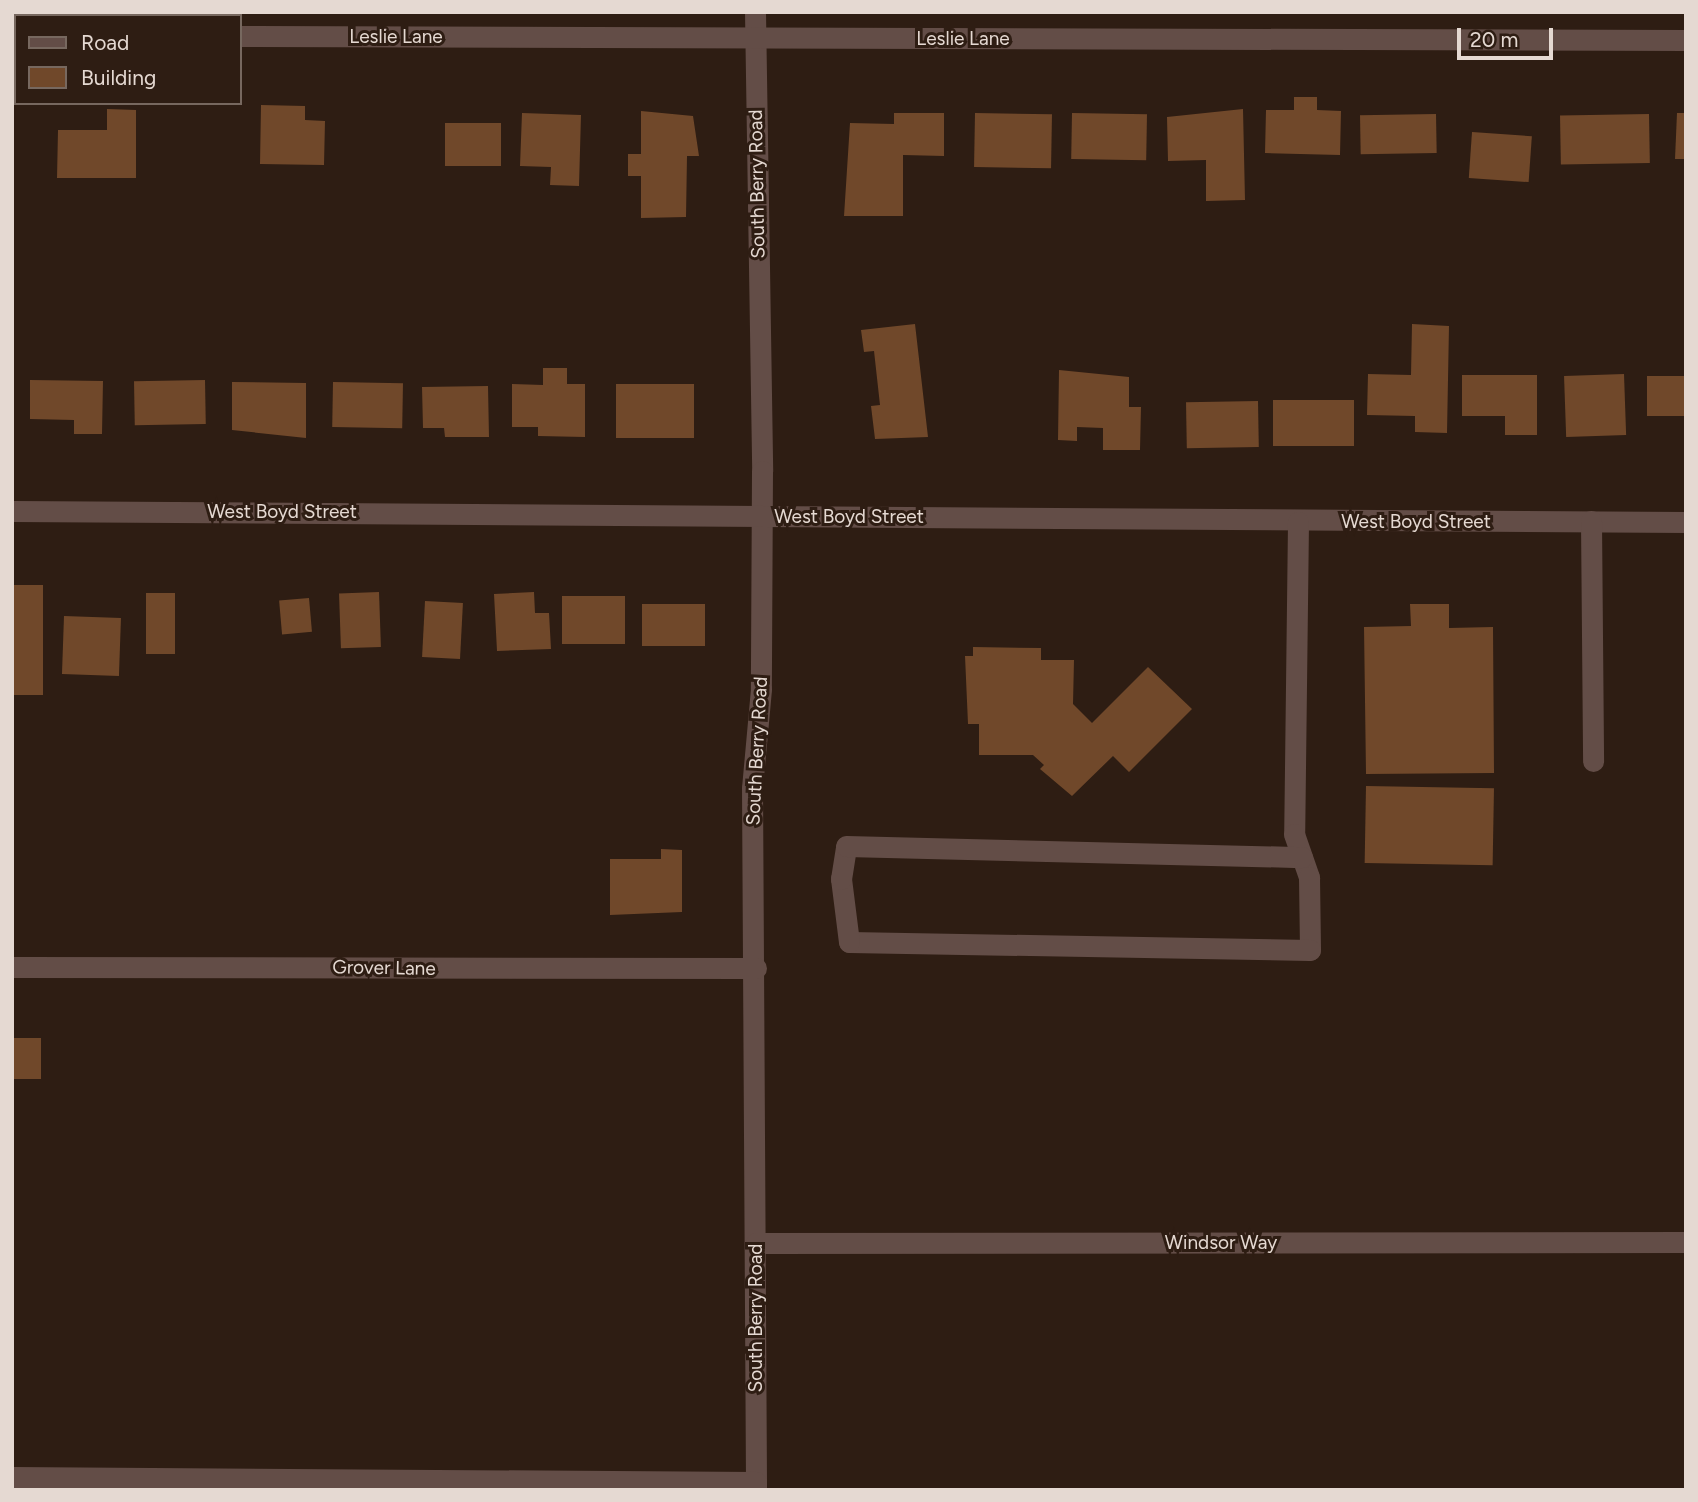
<!DOCTYPE html>
<html>
<head>
<meta charset="utf-8">
<style>
	body { margin:0 }
	#map { position:relative; width:1698px; height:1502px; overflow:hidden; background:#2e1d13; font-family:Figtree,sans-serif }
	div>[style] { position:absolute }
	[style*='--x'] { left:calc(var(--x)*1px); top:calc(var(--y)*1px); width:calc(var(--w)*1px); rotate:calc(var(--a)*1deg) }
	.building>* { inset:0; background:#70482a; transform-origin:0 0 }
	.minor>* { height:21px; margin:-10.5px; padding:0 10.5px; transform-origin:10.5px; border-radius:10.5px; background:#634d47 }
	span { translate:-50% -50%; white-space:nowrap; text-align:center; line-height:1.15; -webkit-text-stroke:6px #2e1d13; paint-order:stroke }
	.street-label { font-size:19px; color:#e5d9d2 }
	.frame { position:absolute; inset:0; border:14px solid #e5d9d2; pointer-events:none }
	.legend { position:absolute; left:14px; top:14px; width:228px; height:91px; box-sizing:border-box; background:#2e1d13; border:2px solid #77685f; margin:0; padding:9px 12px; list-style:none; font-size:21px; color:#e5d9d2 }
	.legend li { display:flex; align-items:center; gap:14px; height:35px }
	.legend b { width:35px; border:2px solid #77685f }
	.scale { position:absolute; left:1457px; top:28px; width:96px; height:32px; box-sizing:border-box; border:4px solid #e5d9d2; border-top:0; padding-left:9px; font-size:21px; line-height:24px; white-space:nowrap; color:#e5d9d2; -webkit-text-stroke:5px #2e1d13; paint-order:stroke }
</style>
</head>
<body>
<div id="map">
	<div class="building">
		<i style="clip-path:polygon(1294px 97px,1317px 97px,1317px 110px,1341px 111px,1340px 155px,1265px 153px,1266px 110px,1294px 110px)"></i>
		<i style="clip-path:polygon(261px 105px,305px 106px,305px 120px,325px 121px,324px 165px,260px 164px)"></i>
		<i style="clip-path:polygon(107px 109px,136px 110px,136px 178px,57px 178px,58px 130px,107px 130px)"></i>
		<i style="clip-path:polygon(1243px 109px,1245px 200px,1206px 201px,1206px 160px,1168px 161px,1167px 117px)"></i>
		<i style="clip-path:polygon(641px 111px,693px 116px,699px 156px,687px 156px,686px 217px,641px 218px,641px 176px,628px 176px,628px 154px,641px 154px)"></i>
		<i style="clip-path:polygon(522px 113px,581px 115px,579px 186px,550px 185px,551px 167px,520px 166px)"></i>
		<i style="clip-path:polygon(894px 113px,944px 113px,944px 156px,903px 155px,903px 216px,844px 216px,850px 123px,894px 124px)"></i>
		<i style="left:975px;top:113px;width:77px;height:54px;rotate:1deg"></i>
		<i style="left:1072px;top:113px;width:75px;height:46px;rotate:1deg"></i>
		<i style="clip-path:polygon(1677px 113px,1686px 113px,1686px 159px,1675px 159px)"></i>
		<i style="left:1436px;top:114px;width:39px;height:76px;rotate:89deg"></i>
		<i style="left:1649px;top:114px;width:49px;height:89px;rotate:89deg"></i>
		<i style="left:445px;top:123px;width:56px;height:43px"></i>
		<i style="left:1472px;top:132px;width:60px;height:46px;rotate:4deg"></i>
		<i style="clip-path:polygon(915px 324px,928px 437px,875px 439px,871px 406px,880px 405px,874px 351px,864px 352px,861px 330px)"></i>
		<i style="clip-path:polygon(1412px 324px,1449px 326px,1447px 433px,1415px 432px,1415px 416px,1367px 415px,1368px 374px,1411px 375px)"></i>
		<i style="clip-path:polygon(543px 368px,567px 368px,567px 384px,585px 384px,585px 437px,538px 436px,538px 427px,512px 427px,512px 384px,543px 385px)"></i>
		<i style="clip-path:polygon(1059px 370px,1129px 377px,1129px 407px,1141px 407px,1140px 450px,1103px 450px,1103px 428px,1077px 427px,1077px 441px,1058px 440px)"></i>
		<i style="left:1624px;top:374px;width:61px;height:60px;rotate:88deg"></i>
		<i style="clip-path:polygon(1462px 375px,1537px 375px,1537px 435px,1505px 435px,1505px 416px,1462px 416px)"></i>
		<i style="left:1686px;top:376px;width:40px;height:39px;rotate:90deg"></i>
		<i style="clip-path:polygon(30px 380px,103px 381px,102px 434px,74px 434px,74px 420px,30px 419px)"></i>
		<i style="left:205px;top:380px;width:44px;height:71px;rotate:89deg"></i>
		<i style="clip-path:polygon(232px 382px,306px 383px,306px 438px,232px 430px)"></i>
		<i style="left:333px;top:382px;width:70px;height:45px;rotate:1deg"></i>
		<i style="left:616px;top:384px;width:78px;height:54px"></i>
		<i style="clip-path:polygon(488px 386px,489px 437px,445px 437px,444px 428px,423px 428px,422px 387px)"></i>
		<i style="left:1354px;top:400px;width:46px;height:81px;rotate:90deg"></i>
		<i style="left:1258px;top:401px;width:46px;height:72px;rotate:89deg"></i>
		<i style="left:12px;top:585px;width:31px;height:110px"></i>
		<i style="left:379px;top:592px;width:55px;height:40px;rotate:88deg"></i>
		<i style="clip-path:polygon(534px 592px,535px 613px,549px 613px,551px 649px,497px 651px,494px 594px)"></i>
		<i style="left:146px;top:593px;width:29px;height:61px"></i>
		<i style="left:625px;top:596px;width:48px;height:63px;rotate:90deg"></i>
		<i style="left:309px;top:598px;width:34px;height:30px;rotate:85deg"></i>
		<i style="left:425px;top:601px;width:38px;height:56px;rotate:3deg"></i>
		<i style="left:642px;top:604px;width:63px;height:42px"></i>
		<i style="clip-path:polygon(1410px 604px,1449px 604px,1449px 628px,1493px 627px,1494px 773px,1366px 774px,1364px 627px,1411px 626px)"></i>
		<i style="left:64px;top:616px;width:57px;height:58px;rotate:2deg"></i>
		<i style="clip-path:polygon(973px 647px,1041px 648px,1041px 660px,1074px 660px,1073px 704px,1092px 723px,1148px 667px,1192px 709px,1129px 772px,1113px 756px,1072px 796px,1040px 769px,1044px 765px,1033px 755px,979px 755px,979px 724px,968px 724px,965px 656px,973px 656px)"></i>
		<i style="left:1366px;top:786px;width:128px;height:77px;rotate:1deg"></i>
		<i style="clip-path:polygon(661px 849px,682px 850px,682px 912px,610px 915px,610px 859px,661px 859px)"></i>
		<i style="left:12px;top:1038px;width:29px;height:41px"></i>
	</div>
	<div class="minor">
		<i style="--x:755;--y:12;--w:459;--a:89.1"></i>
		<i style="--x:762;--y:471;--w:218;--a:90.3"></i>
		<i style="--x:761;--y:689;--w:99;--a:95.2"></i>
		<i style="--x:752;--y:788;--w:702;--a:89.67"></i>
		<i style="--x:12;--y:35;--w:4;--a:0"></i>
		<i style="--x:240;--y:36;--w:1446;--a:0.16"></i>
		<i style="--x:12;--y:511;--w:1674;--a:0.38"></i>
		<i style="--x:1591;--y:521;--w:240;--a:89.5"></i>
		<i style="--x:1298;--y:522;--w:312;--a:90.7"></i>
		<i style="--x:1294;--y:834;--w:46;--a:70.8"></i>
		<i style="--x:1309;--y:877;--w:73;--a:89.2"></i>
		<i style="--x:1310;--y:950;--w:461;--a:-179"></i>
		<i style="--x:849;--y:942;--w:64;--a:-97.2"></i>
		<i style="--x:841;--y:879;--w:33;--a:-81"></i>
		<i style="--x:846;--y:846;--w:456;--a:1.4"></i>
		<i style="--x:12;--y:967;--w:744;--a:0.08"></i>
		<i style="--x:756;--y:1243;--w:930;--a:-0.06"></i>
		<i style="--x:12;--y:1477;--w:744;--a:0.39"></i>
	</div>
	<div class="street-label">
		<span style="left:396px;top:37px">Leslie Lane</span>
		<span style="left:963px;top:39px">Leslie Lane</span>
		<span style="left:757px;top:184px;rotate:-91deg">South Berry Road</span>
		<span style="left:282px;top:512px">West Boyd Street</span>
		<span style="left:849px;top:517px">West Boyd Street</span>
		<span style="left:1416px;top:522px">West Boyd Street</span>
		<span style="left:757px;top:751px;rotate:-87deg">South Berry Road</span>
		<span style="left:384px;top:968px;rotate:1deg">Grover Lane</span>
		<span style="left:1221px;top:1243px">Windsor Way</span>
		<span style="left:756px;top:1318px;rotate:-90deg">South Berry Road</span>
	</div>
	<div class="frame"></div>
	<ul class="legend">
	<li><b style="height:9px;background:#634d47"></b>Road</li>
	<li><b style="height:19px;background:#70482a"></b>Building</li>
	</ul>
	<div class="scale">20 m</div>
</div>
</body>
</html>
